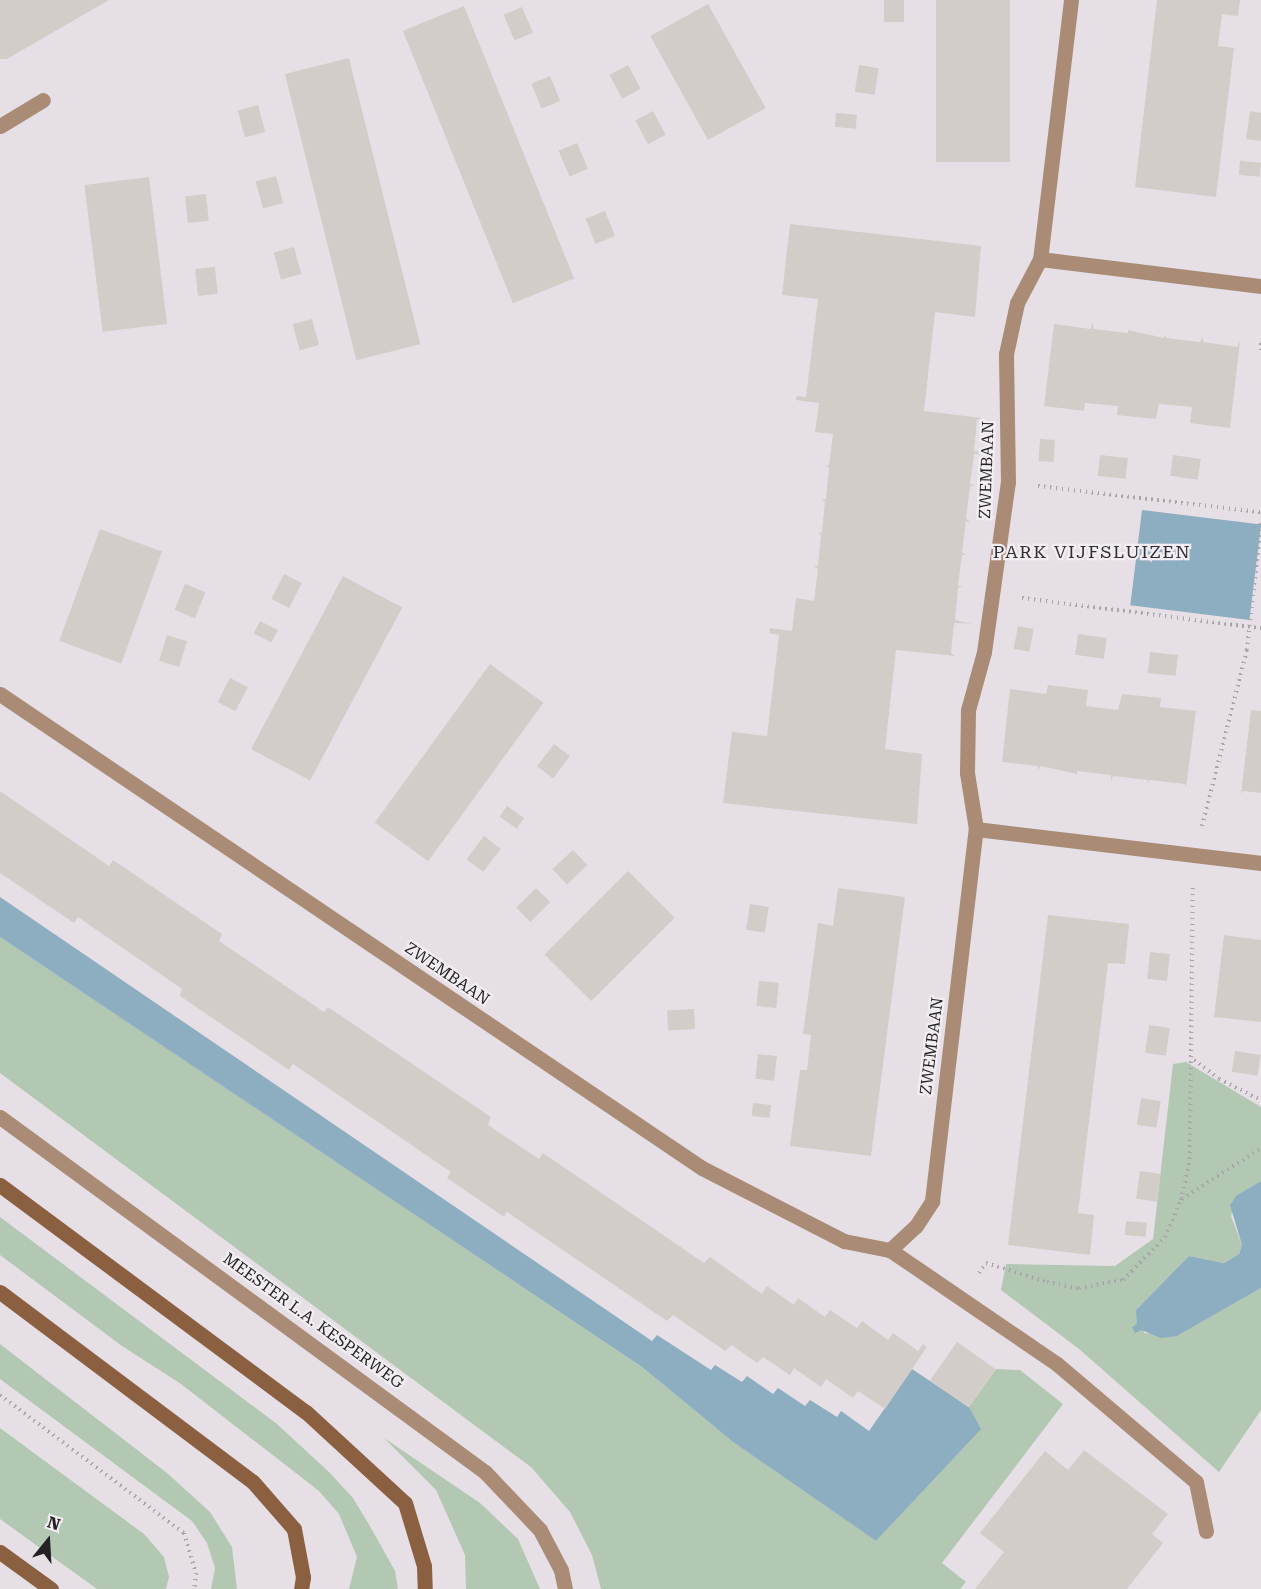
<!DOCTYPE html>
<html>
<head>
<meta charset="utf-8">
<style>
	body { margin:0 }
	#map { position:relative; width:1261px; height:1589px; overflow:hidden; background:#e6e0e6; font-family:"Roboto Serif",serif }
	div>[style] { position:absolute }
	[style*='--x'] { left:calc(var(--x)*1px); top:calc(var(--y)*1px); width:calc(var(--w)*1px); rotate:calc(var(--a)*1deg) }
	.green>* { inset:0; background:#b2c8b2 }
	.water>* { inset:0; background:#8dadc1; transform-origin:0 0 }
	.building>* { inset:0; background:#d2cdc8; transform-origin:0 0 }
	.path>* { height:4px; margin-top:-2px; transform-origin:0; background:repeating-linear-gradient(90deg,#a9a4a9 0 1.5px,transparent 0 6px) }
	.lane>* { height:15px; margin:-7.5px; padding:0 7.5px; transform-origin:7.5px; border-radius:7.5px; background:#a98b76 }
	.street>* { height:15px; margin:-7.5px; padding:0 7.5px; transform-origin:7.5px; border-radius:7.5px; background:#a98b76 }
	.secondary>* { height:15px; margin:-7.5px; padding:0 7.5px; transform-origin:7.5px; border-radius:7.5px; background:#8b6041 }
	span { translate:-50% -50%; white-space:nowrap; text-align:center; line-height:1.15; -webkit-text-stroke:4.5px #f3eef3; paint-order:stroke }
	.street-label { font-size:16px; color:#232123 }
	.neighbourhood-label { font-size:18px; color:#312d31; letter-spacing:1.5px }
	.north { position:absolute; left:18px; top:1511px; width:60px; height:60px; -webkit-text-stroke:4px #f3eef3; paint-order:stroke; rotate:18deg; font-size:16px; font-weight:700; line-height:24px; text-align:center; color:#232123 }
	.north::after { content:''; display:block; margin:auto; width:21px; height:27px; background:#232123; clip-path:polygon(50% 0,100% 100%,50% 72%,0 100%) }
</style>
</head>
<body>
<div id="map">
	<div class="green">
		<i style="clip-path:polygon(0 937px,642px 1367px,733px 1442px,876px 1541px,980px 1429px,969px 1407px,996px 1369px,1020px 1370px,1063px 1404px,942px 1563px,966px 1582px,960px 1589px,601px 1589px,592px 1555px,570px 1512px,531px 1467px,0 1073px)"></i>
		<i style="clip-path:polygon(1186px 1062px,1261px 1107px,1261px 1181px,1237px 1195px,1231px 1216px,1242px 1245px,1239px 1254px,1224px 1263px,1189px 1256px,1136px 1310px,1144px 1333px,1177px 1336px,1261px 1288px,1261px 1410px,1219px 1472px,1079px 1349px,1001px 1290px,1006px 1264px,1115px 1266px,1153px 1239px,1173px 1064px)"></i>
		<i style="clip-path:polygon(0 1217px,277px 1424px,329px 1472px,353px 1498px,371px 1528px,395px 1571px,398px 1589px,349px 1589px,357px 1557px,339px 1514px,319px 1491px,181px 1384px,122px 1346px,0 1255px)"></i>
		<i style="clip-path:polygon(0 1344px,167px 1473px,210px 1512px,232px 1547px,237px 1589px,211px 1589px,215px 1568px,207px 1543px,192px 1521px,0 1379px)"></i>
		<i style="clip-path:polygon(0 1428px,144px 1534px,164px 1557px,169px 1577px,166px 1589px,97px 1589px,0 1519px)"></i>
		<i style="clip-path:polygon(384px 1438px,480px 1503px,518px 1539px,540px 1589px,466px 1589px,465px 1555px,436px 1490px)"></i>
	</div>
	<div class="water">
		<i style="left:1142px;top:510px;width:120px;height:96px;rotate:7deg"></i>
		<i style="clip-path:polygon(0 897px,652px 1341px,657px 1335px,711px 1370px,715px 1365px,742px 1382px,747px 1376px,773px 1394px,778px 1388px,805px 1406px,810px 1400px,837px 1417px,841px 1411px,869px 1431px,912px 1369px,969px 1407px,981px 1429px,876px 1541px,733px 1442px,642px 1367px,0 937px)"></i>
		<i style="clip-path:polygon(1261px 1181px,1261px 1288px,1177px 1336px,1161px 1338px,1141px 1330px,1135px 1333px,1132px 1327px,1137px 1324px,1136px 1310px,1189px 1256px,1224px 1263px,1239px 1254px,1242px 1245px,1230px 1205px,1237px 1195px)"></i>
	</div>
	<div class="building">
		<i style="clip-path:polygon(0 0,109px 0,7px 59px,0 59px)"></i>
		<i style="left:884px;top:0;width:20px;height:22px"></i>
		<i style="left:936px;top:0;width:74px;height:162px"></i>
		<i style="clip-path:polygon(1157px 0,1240px 0,1238px 16px,1222px 14px,1218px 46px,1234px 48px,1216px 197px,1135px 187px)"></i>
		<i style="left:708px;top:4px;width:119px;height:66px;rotate:61deg"></i>
		<i style="left:464px;top:6px;width:294px;height:66px;rotate:68deg"></i>
		<i style="left:522px;top:7px;width:28px;height:20px;rotate:67deg"></i>
		<i style="left:349px;top:58px;width:295px;height:66px;rotate:76deg"></i>
		<i style="left:628px;top:65px;width:27px;height:21px;rotate:62deg"></i>
		<i style="left:859px;top:65px;width:20px;height:27px;rotate:9deg"></i>
		<i style="left:550px;top:76px;width:27px;height:20px;rotate:68deg"></i>
		<i style="left:258px;top:105px;width:28px;height:21px;rotate:75deg"></i>
		<i style="left:653px;top:111px;width:27px;height:20px;rotate:62deg"></i>
		<i style="clip-path:polygon(1250px 111px,1261px 113px,1261px 141px,1246px 139px)"></i>
		<i style="left:836px;top:113px;width:21px;height:14px;rotate:5deg"></i>
		<i style="left:577px;top:143px;width:28px;height:20px;rotate:67deg"></i>
		<i style="left:1240px;top:161px;width:21px;height:14px;rotate:5deg"></i>
		<i style="left:276px;top:176px;width:28px;height:21px;rotate:75deg"></i>
		<i style="left:149px;top:177px;width:148px;height:65px;rotate:83deg"></i>
		<i style="left:206px;top:194px;width:27px;height:21px;rotate:84deg"></i>
		<i style="left:605px;top:211px;width:27px;height:21px;rotate:68deg"></i>
		<i style="clip-path:polygon(790px 224px,981px 246px,975px 317px,935px 312px,924px 411px,982px 418px,977px 420px,974px 451px,992px 453px,974px 454px,970px 484px,974px 485px,970px 487px,966px 518px,970px 522px,966px 521px,962px 552px,966px 555px,962px 555px,958px 586px,963px 586px,958px 588px,955px 620px,972px 624px,954px 623px,951px 653px,955px 656px,896px 650px,885px 749px,922px 754px,917px 824px,723px 803px,732px 732px,767px 736px,779px 635px,769px 633px,770px 628px,792px 631px,796px 598px,814px 601px,818px 569px,814px 566px,818px 566px,821px 535px,818px 532px,822px 533px,825px 501px,821px 501px,826px 499px,829px 467px,825px 466px,829px 465px,833px 434px,815px 432px,819px 403px,796px 400px,797px 396px,806px 397px,818px 299px,782px 295px)"></i>
		<i style="left:294px;top:247px;width:28px;height:21px;rotate:75deg"></i>
		<i style="left:215px;top:267px;width:27px;height:20px;rotate:84deg"></i>
		<i style="left:312px;top:319px;width:27px;height:20px;rotate:75deg"></i>
		<i style="clip-path:polygon(1092px 322px,1094px 329px,1128px 333px,1128px 330px,1164px 338px,1166px 334px,1166px 338px,1200px 342px,1203px 336px,1203px 342px,1237px 347px,1240px 341px,1230px 428px,1190px 423px,1192px 407px,1159px 404px,1156px 419px,1117px 415px,1118px 406px,1085px 403px,1084px 411px,1044px 406px,1054px 324px,1091px 329px)"></i>
		<i style="left:1040px;top:439px;width:15px;height:22px;rotate:4deg"></i>
		<i style="left:1100px;top:455px;width:28px;height:21px;rotate:6deg"></i>
		<i style="left:1173px;top:455px;width:28px;height:21px;rotate:8deg"></i>
		<i style="left:100px;top:529px;width:66px;height:119px;rotate:20deg"></i>
		<i style="left:284px;top:574px;width:20px;height:28px;rotate:27deg"></i>
		<i style="left:343px;top:576px;width:67px;height:196px;rotate:28deg"></i>
		<i style="left:185px;top:584px;width:22px;height:28px;rotate:22deg"></i>
		<i style="left:260px;top:621px;width:20px;height:14px;rotate:27deg"></i>
		<i style="left:1018px;top:626px;width:16px;height:23px;rotate:11deg"></i>
		<i style="left:1078px;top:634px;width:29px;height:21px;rotate:8deg"></i>
		<i style="left:167px;top:635px;width:21px;height:27px;rotate:17deg"></i>
		<i style="left:1150px;top:652px;width:28px;height:21px;rotate:6deg"></i>
		<i style="left:490px;top:664px;width:66px;height:196px;rotate:36deg"></i>
		<i style="left:230px;top:678px;width:20px;height:27px;rotate:27deg"></i>
		<i style="clip-path:polygon(1048px 685px,1088px 690px,1086px 706px,1118px 710px,1122px 694px,1161px 698px,1160px 707px,1196px 711px,1186px 788px,1185px 784px,1150px 780px,1147px 783px,1148px 780px,1113px 776px,1111px 782px,1111px 775px,1077px 771px,1077px 774px,1041px 766px,1038px 770px,1038px 766px,1002px 762px,1010px 689px,1046px 694px)"></i>
		<i style="clip-path:polygon(1251px 710px,1261px 711px,1261px 793px,1243px 791px,1241px 794px)"></i>
		<i style="left:554px;top:744px;width:20px;height:28px;rotate:37deg"></i>
		<i style="clip-path:polygon(0 791px,109px 866px,113px 860px,222px 934px,219px 941px,324px 1012px,328px 1007px,491px 1117px,488px 1125px,539px 1159px,543px 1153px,704px 1263px,710px 1257px,762px 1294px,767px 1286px,794px 1305px,798px 1298px,825px 1317px,830px 1310px,857px 1328px,862px 1321px,888px 1340px,893px 1333px,918px 1351px,923px 1344px,927px 1347px,885px 1409px,858px 1391px,853px 1398px,826px 1379px,821px 1387px,794px 1368px,790px 1375px,763px 1357px,757px 1363px,732px 1345px,725px 1351px,673px 1315px,667px 1321px,507px 1212px,504px 1217px,447px 1178px,451px 1172px,293px 1064px,289px 1070px,180px 996px,182px 989px,78px 917px,74px 923px,0 873px)"></i>
		<i style="left:507px;top:806px;width:21px;height:13px;rotate:35deg"></i>
		<i style="left:484px;top:836px;width:21px;height:29px;rotate:37deg"></i>
		<i style="left:573px;top:850px;width:21px;height:28px;rotate:47deg"></i>
		<i style="left:628px;top:871px;width:66px;height:118px;rotate:45deg"></i>
		<i style="left:536px;top:888px;width:20px;height:28px;rotate:45deg"></i>
		<i style="clip-path:polygon(838px 888px,905px 897px,871px 1156px,790px 1146px,800px 1070px,807px 1070px,811px 1035px,803px 1034px,818px 923px,833px 926px)"></i>
		<i style="left:750px;top:904px;width:19px;height:26px;rotate:9deg"></i>
		<i style="clip-path:polygon(1048px 915px,1129px 924px,1125px 964px,1108px 963px,1078px 1213px,1094px 1215px,1090px 1255px,1008px 1245px)"></i>
		<i style="clip-path:polygon(1224px 935px,1261px 940px,1261px 1022px,1214px 1017px)"></i>
		<i style="left:1150px;top:952px;width:20px;height:27px;rotate:6deg"></i>
		<i style="left:759px;top:981px;width:20px;height:25px;rotate:6deg"></i>
		<i style="left:694px;top:1009px;width:20px;height:27px;rotate:87deg"></i>
		<i style="left:1149px;top:1025px;width:21px;height:28px;rotate:8deg"></i>
		<i style="left:1235px;top:1051px;width:26px;height:21px;rotate:9deg"></i>
		<i style="left:758px;top:1054px;width:19px;height:25px;rotate:6deg"></i>
		<i style="left:1141px;top:1098px;width:20px;height:27px;rotate:9deg"></i>
		<i style="left:753px;top:1103px;width:18px;height:13px;rotate:6deg"></i>
		<i style="left:1140px;top:1171px;width:21px;height:28px;rotate:8deg"></i>
		<i style="left:1126px;top:1221px;width:21px;height:14px;rotate:5deg"></i>
		<i style="left:957px;top:1342px;width:47px;height:47px;rotate:35deg"></i>
		<i style="clip-path:polygon(1084px 1450px,1168px 1514px,1152px 1534px,1163px 1543px,1127px 1589px,975px 1589px,1004px 1552px,980px 1533px,1045px 1451px,1068px 1470px)"></i>
	</div>
	<div class="path">
		<i style="--x:1261;--y:343;--w:7;--a:90"></i>
		<i style="--x:1038;--y:486;--w:225;--a:6.7"></i>
		<i style="--x:1022;--y:598;--w:241;--a:7.2"></i>
		<i style="--x:1202;--y:826;--w:182;--a:-75.7"></i>
		<i style="--x:1247;--y:650;--w:130;--a:-83.8"></i>
		<i style="--x:1194;--y:1060;--w:31;--a:37"></i>
		<i style="--x:1219;--y:1079;--w:47;--a:26.6"></i>
		<i style="--x:1182;--y:1199;--w:94;--a:-32.8"></i>
		<i style="--x:979;--y:1273;--w:12;--a:-55"></i>
		<i style="--x:986;--y:1263;--w:64;--a:17.3"></i>
		<i style="--x:1047;--y:1282;--w:33;--a:11"></i>
		<i style="--x:1079;--y:1288;--w:45;--a:-10.3"></i>
		<i style="--x:1123;--y:1280;--w:60;--a:-45.7"></i>
		<i style="--x:1165;--y:1237;--w:40;--a:-66.6"></i>
		<i style="--x:1181;--y:1200;--w:42;--a:-77.6"></i>
		<i style="--x:1190;--y:1159;--w:272;--a:-89.4"></i>
		<i style="--x:0;--y:1395;--w:230;--a:36.9"></i>
		<i style="--x:184;--y:1533;--w:42;--a:73.3"></i>
		<i style="--x:196;--y:1573;--w:16;--a:97"></i>
	</div>
	<div class="lane">
		<i style="--x:0;--y:1117;--w:601;--a:36.2"></i>
		<i style="--x:485;--y:1472;--w:80;--a:46.5"></i>
		<i style="--x:540;--y:1530;--w:45;--a:62.3"></i>
		<i style="--x:561;--y:1570;--w:19;--a:78"></i>
	</div>
	<div class="street">
		<i style="--x:1071;--y:0;--w:261;--a:96.8"></i>
		<i style="--x:1040;--y:259;--w:223;--a:7"></i>
		<i style="--x:0;--y:126;--w:50;--a:-31.2"></i>
		<i style="--x:0;--y:694;--w:847;--a:34.03"></i>
		<i style="--x:702;--y:1168;--w:160;--a:27.2"></i>
		<i style="--x:844;--y:1241;--w:47;--a:11.1"></i>
		<i style="--x:890;--y:1250;--w:35;--a:-43"></i>
		<i style="--x:916;--y:1226;--w:30;--a:-57"></i>
		<i style="--x:932;--y:1201;--w:375;--a:-83.3"></i>
		<i style="--x:976;--y:829;--w:287;--a:6.8"></i>
		<i style="--x:976;--y:829;--w:57;--a:-99.1"></i>
		<i style="--x:967;--y:773;--w:63;--a:-89.1"></i>
		<i style="--x:968;--y:710;--w:60;--a:-74.6"></i>
		<i style="--x:984;--y:652;--w:172;--a:-82"></i>
		<i style="--x:1008;--y:482;--w:128;--a:-90.9"></i>
		<i style="--x:1006;--y:354;--w:52;--a:-77.8"></i>
		<i style="--x:1017;--y:303;--w:50;--a:-62.4"></i>
		<i style="--x:890;--y:1250;--w:202;--a:34.3"></i>
		<i style="--x:1057;--y:1364;--w:182;--a:40.3"></i>
		<i style="--x:1196;--y:1482;--w:50;--a:78.5"></i>
	</div>
	<div class="secondary">
		<i style="--x:0;--y:1185;--w:381;--a:36.6"></i>
		<i style="--x:306;--y:1412;--w:134;--a:42.6"></i>
		<i style="--x:405;--y:1503;--w:66;--a:73.2"></i>
		<i style="--x:424;--y:1566;--w:23;--a:88"></i>
		<i style="--x:0;--y:1292;--w:316;--a:36.9"></i>
		<i style="--x:253;--y:1482;--w:62;--a:48.9"></i>
		<i style="--x:294;--y:1529;--w:49;--a:79.4"></i>
		<i style="--x:303;--y:1577;--w:12;--a:99"></i>
		<i style="--x:0;--y:1552;--w:63;--a:36"></i>
	</div>
	<div class="street-label">
		<span style="left:987px;top:470px;rotate:-88deg">ZWEMBAAN</span>
		<span style="left:447px;top:974px;rotate:34deg">ZWEMBAAN</span>
		<span style="left:932px;top:1046px;rotate:-83deg">ZWEMBAAN</span>
		<span style="left:313px;top:1321px;rotate:36deg">MEESTER L.A. KESPERWEG</span>
	</div>
	<div class="neighbourhood-label">
		<span style="left:1092px;top:552px">PARK VIJFSLUIZEN</span>
	</div>
	<div class="north">N</div>
</div>
</body>
</html>
